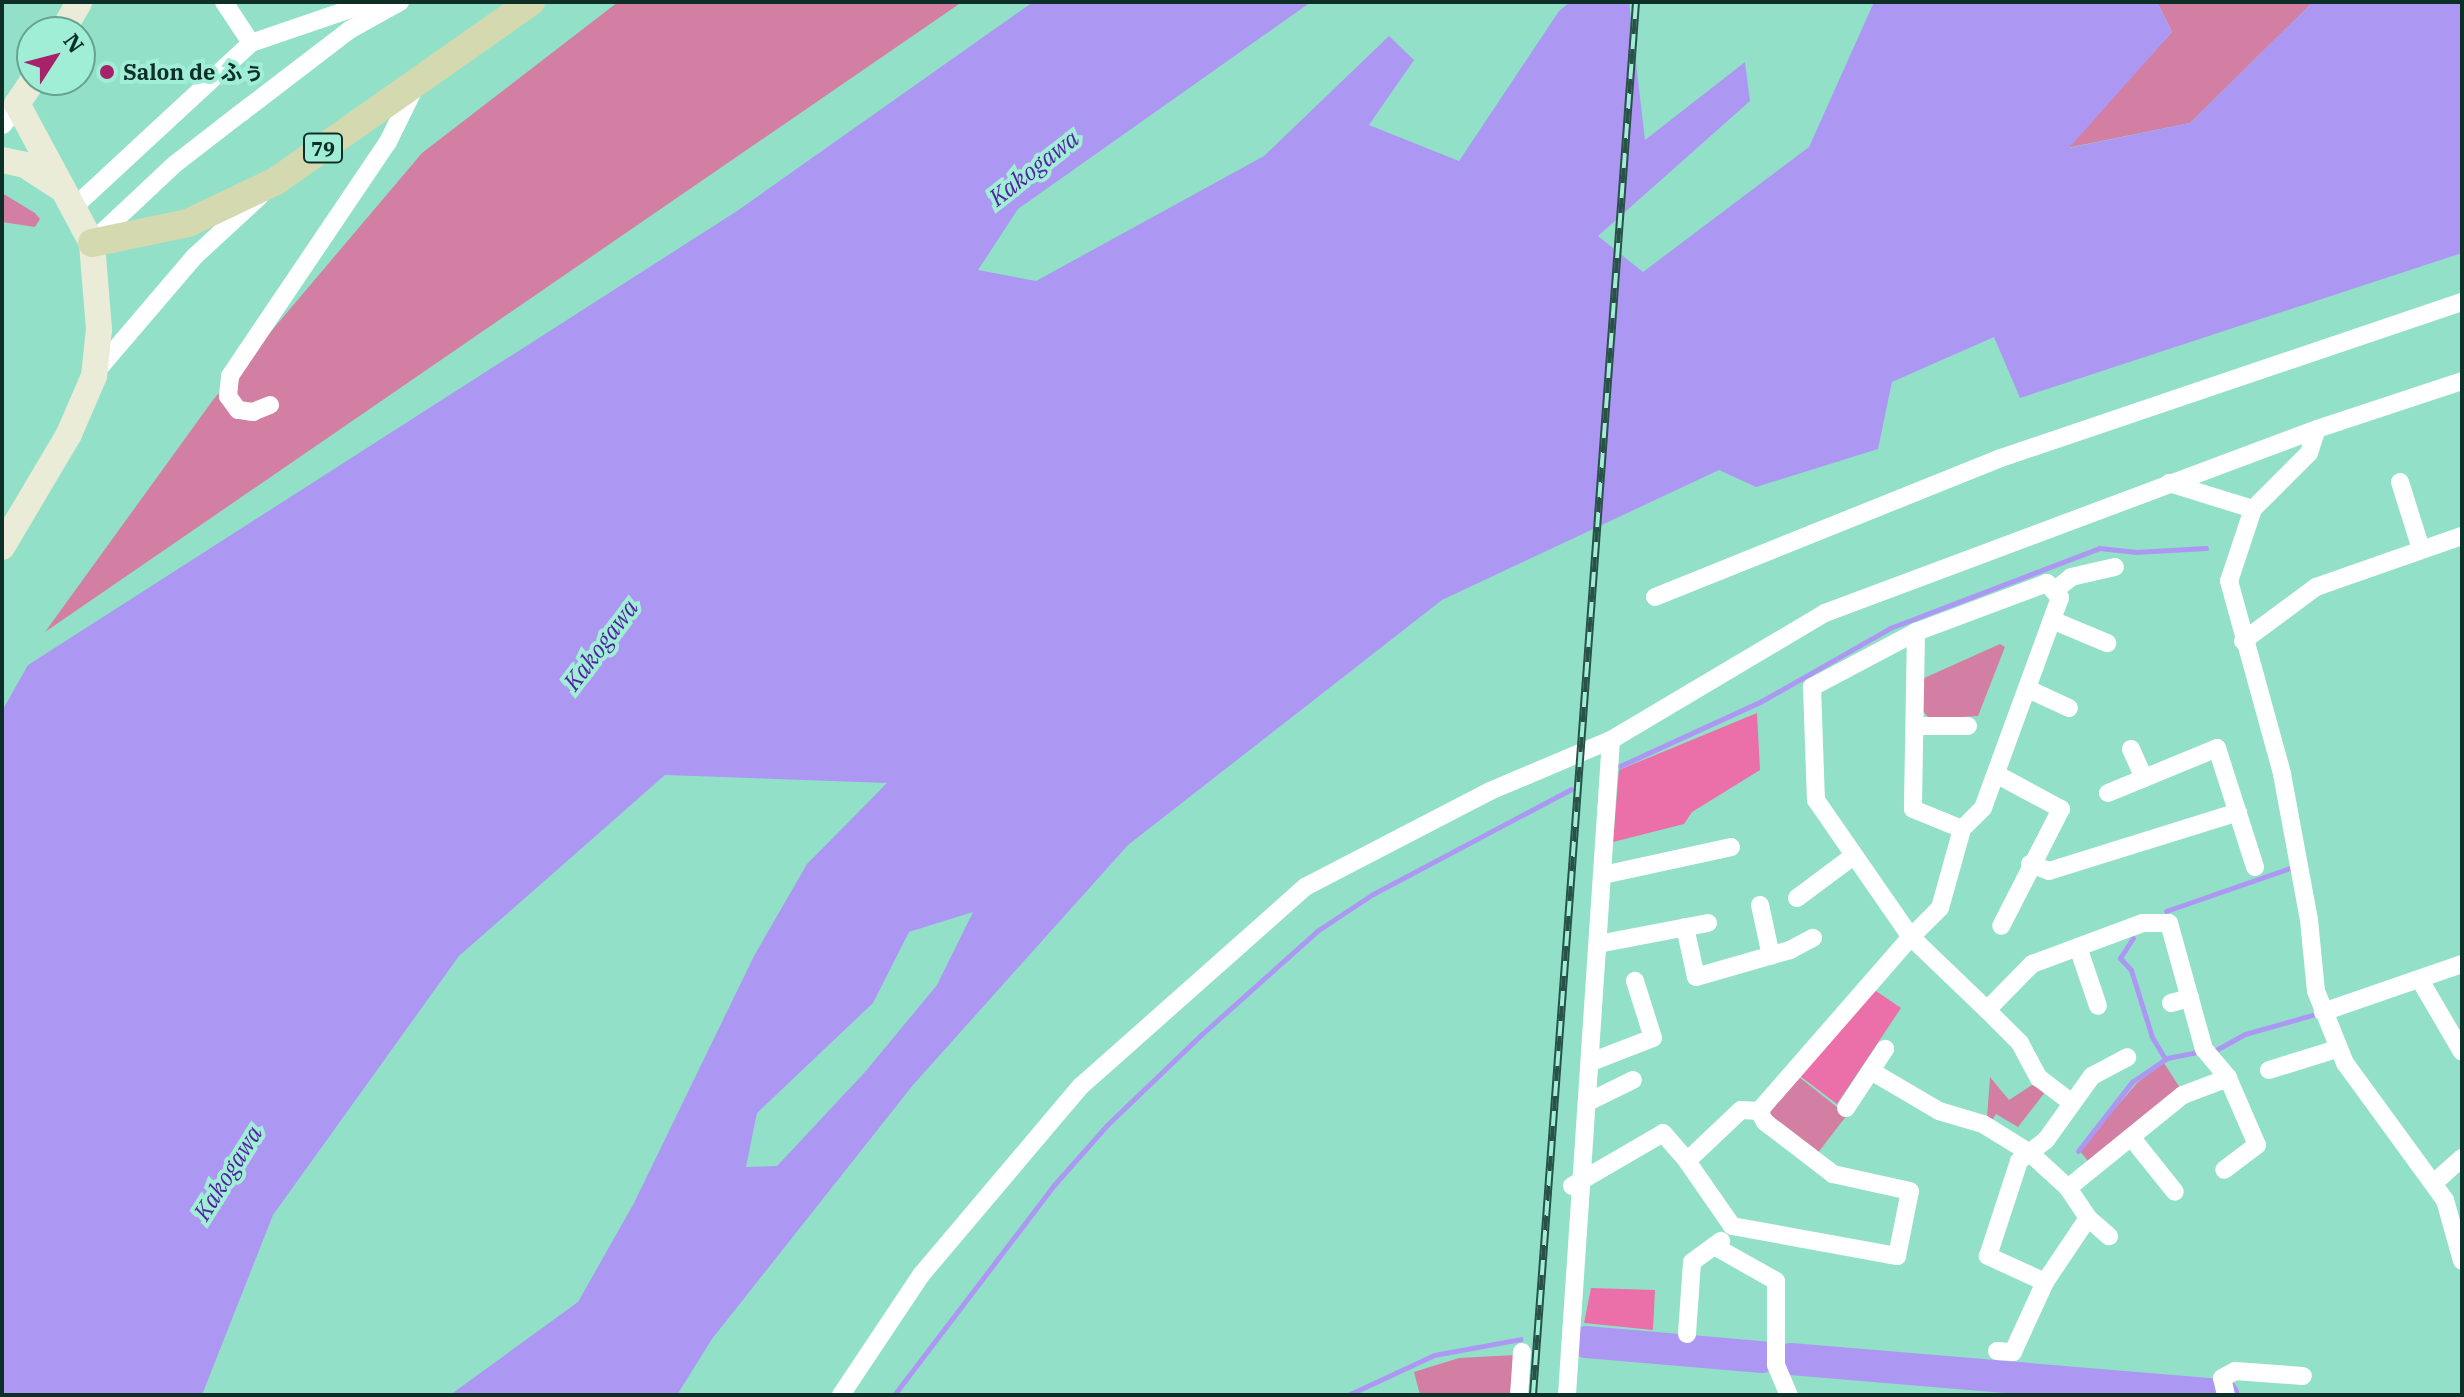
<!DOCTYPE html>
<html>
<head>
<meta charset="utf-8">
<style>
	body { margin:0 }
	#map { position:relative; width:2464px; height:1397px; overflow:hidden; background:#93e0c9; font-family:"IBM Plex Serif","Noto Sans JP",serif }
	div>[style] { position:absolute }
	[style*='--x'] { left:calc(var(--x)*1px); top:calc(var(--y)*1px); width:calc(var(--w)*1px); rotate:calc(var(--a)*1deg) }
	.green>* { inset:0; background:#d37ea3 }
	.forest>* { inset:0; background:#eb70a9 }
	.water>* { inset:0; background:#ac98f3 }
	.stream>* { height:5px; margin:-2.5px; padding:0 2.5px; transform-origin:2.5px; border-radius:2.5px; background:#ac98f3 }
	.river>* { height:32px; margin:-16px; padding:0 16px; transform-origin:16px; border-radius:16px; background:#ac98f3 }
	.minor>* { height:18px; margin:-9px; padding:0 9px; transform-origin:9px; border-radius:9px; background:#fff }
	.tertiary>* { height:22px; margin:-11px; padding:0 11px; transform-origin:11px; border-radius:11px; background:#fff }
	.secondary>* { height:26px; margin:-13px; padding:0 13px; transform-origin:13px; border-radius:13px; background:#eaecd7 }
	.primary>* { height:28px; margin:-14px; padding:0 14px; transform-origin:14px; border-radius:14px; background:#d5d9af }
	.rail>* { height:8px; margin-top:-4px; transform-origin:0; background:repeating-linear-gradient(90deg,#a0eed6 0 15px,#285247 0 30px); box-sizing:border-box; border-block:2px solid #285247 }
	.dots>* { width:22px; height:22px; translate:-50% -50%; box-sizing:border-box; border:4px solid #a0eed6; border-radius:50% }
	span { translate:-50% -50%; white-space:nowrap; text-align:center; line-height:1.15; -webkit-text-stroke:8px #a0eed6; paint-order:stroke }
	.shield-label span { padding:2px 6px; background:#a0eed6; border:2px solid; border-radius:6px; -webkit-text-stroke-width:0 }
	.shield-label { font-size:20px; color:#0e2f27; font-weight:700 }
	.poi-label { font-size:22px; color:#0e2f27; font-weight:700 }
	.left { translate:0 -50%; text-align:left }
	.water-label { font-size:24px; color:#531fa4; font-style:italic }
	.frame { position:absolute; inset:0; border:4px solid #0e2f27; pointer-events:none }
	.north { position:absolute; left:16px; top:16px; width:80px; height:80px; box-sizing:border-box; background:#a0eed6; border:2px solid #66a290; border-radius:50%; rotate:54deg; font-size:22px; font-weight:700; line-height:32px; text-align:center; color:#0e2f27 }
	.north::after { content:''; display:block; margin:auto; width:28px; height:36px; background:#a8226b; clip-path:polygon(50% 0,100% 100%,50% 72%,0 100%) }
</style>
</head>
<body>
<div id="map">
	<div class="green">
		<i style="clip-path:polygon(618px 2px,962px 2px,45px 632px,213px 400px,422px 153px)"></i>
		<i style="clip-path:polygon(2157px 2px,2313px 2px,2190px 123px,2067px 148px,2172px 32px)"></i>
		<i style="clip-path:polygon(2px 193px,35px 213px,40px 219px,35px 227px,2px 222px)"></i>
		<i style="clip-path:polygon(2000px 644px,2005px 647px,1978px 716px,1930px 719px,1921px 709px,1922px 679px)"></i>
		<i style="clip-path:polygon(2164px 1063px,2180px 1088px,2088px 1161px,2079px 1150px,2137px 1083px)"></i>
		<i style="clip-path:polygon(1799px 1077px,1847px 1115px,1817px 1154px,1770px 1117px,1771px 1107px)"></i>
		<i style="clip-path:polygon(1990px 1077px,2009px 1100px,2035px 1083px,2046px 1091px,2018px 1127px,1996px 1114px,1991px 1122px,1987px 1118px)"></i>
		<i style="clip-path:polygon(1515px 1355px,1513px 1395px,1420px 1395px,1414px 1372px,1459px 1358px)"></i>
	</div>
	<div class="forest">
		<i style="clip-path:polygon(1757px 713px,1760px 770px,1692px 812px,1684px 824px,1613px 842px,1619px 770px)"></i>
		<i style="clip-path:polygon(1873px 989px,1901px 1008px,1837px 1104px,1800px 1076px)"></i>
		<i style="clip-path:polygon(1591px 1288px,1655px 1290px,1653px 1330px,1584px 1323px)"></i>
	</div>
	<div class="water">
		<i style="clip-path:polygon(evenodd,1033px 2px,1311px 2px,1018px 209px,978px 270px,1036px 281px,1264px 156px,1389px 36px,1414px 60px,1369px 125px,1459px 161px,1559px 11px,1570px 2px,1629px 2px,1645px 140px,1745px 62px,1750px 101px,1598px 236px,1643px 272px,1809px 147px,1874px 2px,2157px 2px,2172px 32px,2069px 148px,2190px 123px,2313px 2px,2462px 2px,2462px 253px,2020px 398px,1994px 337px,1892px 382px,1878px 449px,1756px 487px,1719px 470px,1442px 600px,1128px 845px,913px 1085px,712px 1339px,677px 1395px,450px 1395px,578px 1302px,634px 1203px,754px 956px,807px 864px,887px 783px,665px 775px,459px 956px,273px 1215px,202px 1395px,2px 1395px,2px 711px,28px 665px,737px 211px,1033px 2px,973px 912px,937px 985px,865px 1072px,777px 1166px,746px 1167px,757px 1113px,873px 1003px,909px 932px,973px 912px)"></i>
	</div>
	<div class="stream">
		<i style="--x:1620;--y:766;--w:154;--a:-24.6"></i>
		<i style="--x:1760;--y:702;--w:150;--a:-29.6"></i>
		<i style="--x:1890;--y:628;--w:224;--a:-20.9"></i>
		<i style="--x:2099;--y:548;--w:36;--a:6"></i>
		<i style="--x:2135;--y:552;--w:71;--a:-3.2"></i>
		<i style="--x:2166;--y:911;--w:134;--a:-19.1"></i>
		<i style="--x:2133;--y:938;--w:24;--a:123"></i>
		<i style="--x:2120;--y:958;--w:16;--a:47"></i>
		<i style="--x:2131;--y:970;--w:70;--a:72.6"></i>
		<i style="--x:2152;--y:1037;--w:26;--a:59"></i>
		<i style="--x:2216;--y:1050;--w:33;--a:-29"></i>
		<i style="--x:2245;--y:1034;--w:70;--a:-15.8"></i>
		<i style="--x:2078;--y:1151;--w:88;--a:-52"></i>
		<i style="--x:2132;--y:1082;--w:42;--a:-34.4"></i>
		<i style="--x:2167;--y:1058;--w:32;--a:-11"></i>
		<i style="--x:894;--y:1395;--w:264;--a:-52.7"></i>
		<i style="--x:1054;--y:1185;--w:80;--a:-48.5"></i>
		<i style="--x:1107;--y:1125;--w:132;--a:-43.8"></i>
		<i style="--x:1202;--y:1034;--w:154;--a:-41.8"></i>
		<i style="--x:1317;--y:931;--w:67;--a:-33.5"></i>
		<i style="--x:1373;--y:894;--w:224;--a:-27.9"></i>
		<i style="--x:1348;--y:1395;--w:95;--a:-24.9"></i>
		<i style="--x:1434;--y:1355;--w:88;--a:-10.4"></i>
	</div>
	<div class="river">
		<i style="--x:1586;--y:1342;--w:177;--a:4.9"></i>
		<i style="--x:1791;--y:1359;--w:434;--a:4.8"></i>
	</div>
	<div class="minor">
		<i style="--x:224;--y:2;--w:49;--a:56.6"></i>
		<i style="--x:73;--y:208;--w:243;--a:-42.8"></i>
		<i style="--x:251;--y:43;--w:127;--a:-18.9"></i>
		<i style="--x:94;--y:240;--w:111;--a:-43.2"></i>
		<i style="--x:175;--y:164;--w:83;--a:-37.7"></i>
		<i style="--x:241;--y:113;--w:138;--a:-37.4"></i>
		<i style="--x:351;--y:29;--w:56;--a:-28.9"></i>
		<i style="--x:95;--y:373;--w:154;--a:-49.5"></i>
		<i style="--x:195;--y:256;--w:88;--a:-42.7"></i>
		<i style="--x:270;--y:405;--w:18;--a:158"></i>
		<i style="--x:253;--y:412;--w:15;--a:-172"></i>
		<i style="--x:238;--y:410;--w:17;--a:-126"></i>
		<i style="--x:228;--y:396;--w:20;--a:-84"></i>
		<i style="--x:230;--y:376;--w:282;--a:-56"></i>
		<i style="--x:388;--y:142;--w:61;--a:-63.9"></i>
		<i style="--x:2400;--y:482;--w:70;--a:72.6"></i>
		<i style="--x:2169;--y:483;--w:88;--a:17.2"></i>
		<i style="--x:2253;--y:509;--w:76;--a:108.4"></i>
		<i style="--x:2229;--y:581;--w:200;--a:74.6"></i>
		<i style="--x:2282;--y:774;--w:148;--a:79.5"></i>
		<i style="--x:2309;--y:920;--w:71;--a:84.4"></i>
		<i style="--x:2316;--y:991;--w:78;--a:68.1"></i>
		<i style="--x:2345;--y:1063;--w:170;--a:53.9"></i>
		<i style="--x:2445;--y:1200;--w:63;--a:74.4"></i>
		<i style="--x:2253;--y:509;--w:79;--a:-45"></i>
		<i style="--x:2309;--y:453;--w:25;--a:-72"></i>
		<i style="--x:2054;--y:591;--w:22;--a:-39"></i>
		<i style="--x:2071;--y:577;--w:45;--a:-12.8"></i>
		<i style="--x:1655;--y:597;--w:373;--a:-21.9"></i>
		<i style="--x:2001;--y:458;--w:487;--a:-18.7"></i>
		<i style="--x:2052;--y:620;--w:60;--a:22.7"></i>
		<i style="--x:1916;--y:632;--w:177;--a:91"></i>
		<i style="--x:1913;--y:809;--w:53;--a:22.2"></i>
		<i style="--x:2243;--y:641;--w:91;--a:-36.5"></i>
		<i style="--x:2316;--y:587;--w:155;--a:-19.3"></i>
		<i style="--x:2028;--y:689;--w:45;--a:24.9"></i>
		<i style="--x:1916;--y:726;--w:52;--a:0"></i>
		<i style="--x:2131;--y:749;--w:32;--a:66"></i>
		<i style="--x:1996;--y:774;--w:74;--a:28.3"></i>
		<i style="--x:2061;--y:809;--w:131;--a:117.1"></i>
		<i style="--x:2108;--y:793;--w:118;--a:-22.4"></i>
		<i style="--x:2217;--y:748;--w:125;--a:72.3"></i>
		<i style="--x:2030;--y:864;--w:20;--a:20"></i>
		<i style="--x:2049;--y:871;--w:198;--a:-17.3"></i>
		<i style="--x:1603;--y:875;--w:131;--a:-12.3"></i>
		<i style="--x:1797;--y:898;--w:69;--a:-36.7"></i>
		<i style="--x:1760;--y:905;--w:52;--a:77.8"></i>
		<i style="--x:1685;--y:927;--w:51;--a:77.6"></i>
		<i style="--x:1696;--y:977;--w:98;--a:-16"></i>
		<i style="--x:1790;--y:950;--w:26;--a:-28"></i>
		<i style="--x:1598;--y:944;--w:112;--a:-10.8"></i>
		<i style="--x:2078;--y:947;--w:62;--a:71.3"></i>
		<i style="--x:2420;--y:980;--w:83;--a:59.7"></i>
		<i style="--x:2171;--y:1003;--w:20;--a:-15"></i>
		<i style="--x:1987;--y:1010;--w:47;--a:45"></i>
		<i style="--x:2020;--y:1043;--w:40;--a:62"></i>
		<i style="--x:2039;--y:1078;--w:40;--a:37"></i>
		<i style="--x:2323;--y:1012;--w:147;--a:-19.1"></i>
		<i style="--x:1591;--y:1062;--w:66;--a:-21.2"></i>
		<i style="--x:1653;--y:1038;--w:60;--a:-107.5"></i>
		<i style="--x:2269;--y:1070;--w:71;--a:-17.2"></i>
		<i style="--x:1871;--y:1071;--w:79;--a:30.5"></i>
		<i style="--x:1939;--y:1111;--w:46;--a:16.5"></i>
		<i style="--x:1983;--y:1124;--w:55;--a:31.7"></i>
		<i style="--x:2030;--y:1153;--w:52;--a:42.6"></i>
		<i style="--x:2068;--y:1188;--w:36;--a:56"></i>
		<i style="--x:2088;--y:1218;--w:28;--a:41"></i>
		<i style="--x:1588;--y:1102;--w:50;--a:-26.1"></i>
		<i style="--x:1846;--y:1108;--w:71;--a:-56.5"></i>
		<i style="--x:2131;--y:1137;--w:70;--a:51.3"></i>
		<i style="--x:1687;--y:1161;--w:79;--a:55.3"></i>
		<i style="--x:1732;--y:1226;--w:168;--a:10.3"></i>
		<i style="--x:1897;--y:1256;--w:66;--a:-78.7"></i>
		<i style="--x:1910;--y:1191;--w:79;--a:-167.6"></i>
		<i style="--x:1833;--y:1174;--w:86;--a:-142.6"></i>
		<i style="--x:1765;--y:1122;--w:13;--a:-119"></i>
		<i style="--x:2435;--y:1182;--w:36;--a:-42"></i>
		<i style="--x:1572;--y:1186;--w:105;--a:-30.2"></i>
		<i style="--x:1663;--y:1133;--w:37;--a:49"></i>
		<i style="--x:1687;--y:1161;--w:74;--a:-43.4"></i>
		<i style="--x:1741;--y:1110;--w:18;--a:3"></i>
		<i style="--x:1759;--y:1111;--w:231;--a:-48.9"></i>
		<i style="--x:1911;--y:937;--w:41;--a:-45"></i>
		<i style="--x:1940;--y:908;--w:82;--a:-74.4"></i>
		<i style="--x:1962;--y:829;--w:30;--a:-45"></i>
		<i style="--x:1983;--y:808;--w:224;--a:-69.9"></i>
		<i style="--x:2060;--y:598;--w:20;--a:-131"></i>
		<i style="--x:2047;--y:583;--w:140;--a:159.5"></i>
		<i style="--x:1916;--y:632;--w:118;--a:152.1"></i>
		<i style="--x:1812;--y:687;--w:113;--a:88"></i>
		<i style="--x:1816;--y:800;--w:167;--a:55.3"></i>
		<i style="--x:1911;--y:937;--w:105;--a:43.8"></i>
		<i style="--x:1987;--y:1010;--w:64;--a:-45.6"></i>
		<i style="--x:2032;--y:964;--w:118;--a:-20.3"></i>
		<i style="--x:2143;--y:923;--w:26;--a:0"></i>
		<i style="--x:2169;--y:923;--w:131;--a:74.5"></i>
		<i style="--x:2204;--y:1049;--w:38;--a:50"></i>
		<i style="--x:2228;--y:1078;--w:73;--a:66.6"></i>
		<i style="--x:2257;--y:1145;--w:41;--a:142.9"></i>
		<i style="--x:2068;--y:1188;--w:148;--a:-39"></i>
		<i style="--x:2183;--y:1095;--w:48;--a:-20.7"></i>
		<i style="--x:1714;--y:1246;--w:71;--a:29.4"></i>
		<i style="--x:1776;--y:1281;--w:84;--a:90"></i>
		<i style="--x:1776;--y:1365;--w:33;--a:67"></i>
		<i style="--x:2045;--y:1282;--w:63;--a:-155.5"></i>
		<i style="--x:1988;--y:1256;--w:100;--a:-71.9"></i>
		<i style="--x:2019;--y:1161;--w:34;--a:-38"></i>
		<i style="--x:2046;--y:1140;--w:79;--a:-54.3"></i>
		<i style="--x:2092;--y:1076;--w:40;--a:-28"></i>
		<i style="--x:1687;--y:1334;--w:72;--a:-86"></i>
		<i style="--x:1692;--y:1262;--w:36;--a:-36"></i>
		<i style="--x:1997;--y:1351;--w:16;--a:4"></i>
		<i style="--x:2013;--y:1352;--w:77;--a:-65.4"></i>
		<i style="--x:2045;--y:1282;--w:77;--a:-56.1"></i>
		<i style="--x:841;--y:1395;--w:144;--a:-56.3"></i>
		<i style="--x:921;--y:1275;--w:248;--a:-49.8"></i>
		<i style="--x:1081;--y:1086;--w:300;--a:-41.6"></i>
		<i style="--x:1305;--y:887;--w:208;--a:-27.4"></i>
		<i style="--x:1490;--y:791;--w:131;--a:-22.9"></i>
		<i style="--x:1611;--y:740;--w:249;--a:-30.7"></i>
		<i style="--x:1825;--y:613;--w:525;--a:-20.5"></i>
		<i style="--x:2317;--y:429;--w:153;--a:-18.3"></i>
		<i style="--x:1519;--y:1395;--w:43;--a:-86"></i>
		<i style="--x:1567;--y:1395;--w:656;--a:-86.16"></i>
		<i style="--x:2226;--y:1395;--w:17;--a:-103"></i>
		<i style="--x:2222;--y:1378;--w:15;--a:-28"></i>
		<i style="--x:2235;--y:1371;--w:68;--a:4.2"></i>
	</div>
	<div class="tertiary">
		<i style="--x:2;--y:123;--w:24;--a:-52"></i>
	</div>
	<div class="secondary">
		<i style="--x:62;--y:32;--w:34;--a:-60"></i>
		<i style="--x:2;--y:160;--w:24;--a:12"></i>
		<i style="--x:25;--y:165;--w:40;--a:32.9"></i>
		<i style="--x:2;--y:547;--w:131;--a:-59.3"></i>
		<i style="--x:69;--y:434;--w:63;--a:-66.7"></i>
		<i style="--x:94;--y:376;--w:47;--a:-83.9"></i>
		<i style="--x:99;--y:329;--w:86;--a:-94.7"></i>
		<i style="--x:92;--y:243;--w:158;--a:-118.3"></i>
		<i style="--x:17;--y:104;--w:29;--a:-56"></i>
	</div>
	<div class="primary">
		<i style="--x:92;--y:243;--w:98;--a:-11.8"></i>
		<i style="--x:188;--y:223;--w:98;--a:-25.5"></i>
		<i style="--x:276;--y:181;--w:312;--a:-35.1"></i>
	</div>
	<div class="rail">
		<i style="--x:1533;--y:1395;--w:1397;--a:-85.77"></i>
	</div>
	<div class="dots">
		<i style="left:107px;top:72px;background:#a8226b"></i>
	</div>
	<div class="shield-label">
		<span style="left:323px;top:148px">79</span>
	</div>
	<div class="poi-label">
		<span class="left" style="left:123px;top:72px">Salon de ふぅ</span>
	</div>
	<div class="water-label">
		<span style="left:1034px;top:168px;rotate:-38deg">Kakogawa</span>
		<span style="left:601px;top:645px;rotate:-53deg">Kakogawa</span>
		<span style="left:228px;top:1173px;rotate:-58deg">Kakogawa</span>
	</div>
	<div class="frame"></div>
	<div class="north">N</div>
</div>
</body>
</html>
